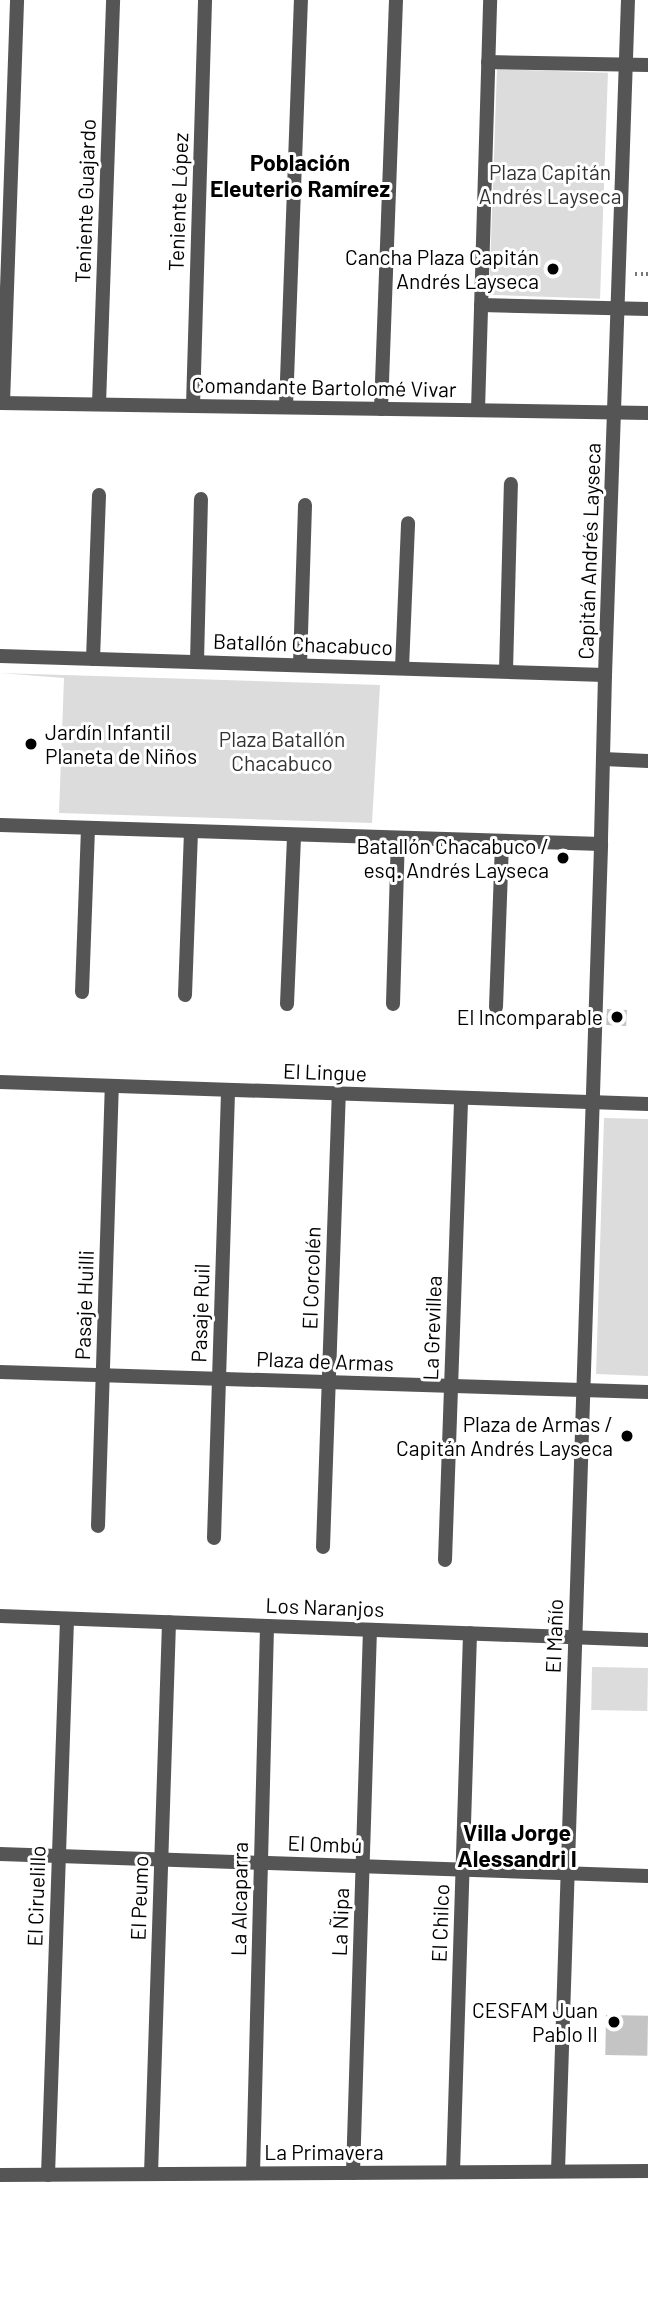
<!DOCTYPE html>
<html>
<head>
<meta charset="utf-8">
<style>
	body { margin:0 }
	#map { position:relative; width:648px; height:2301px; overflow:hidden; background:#fff; font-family:Barlow,sans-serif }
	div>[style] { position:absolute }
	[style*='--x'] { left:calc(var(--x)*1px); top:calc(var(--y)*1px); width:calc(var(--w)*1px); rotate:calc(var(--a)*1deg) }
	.green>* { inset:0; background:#dcdcdc; transform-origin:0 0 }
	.building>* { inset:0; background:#c4c4c4; transform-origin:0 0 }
	.path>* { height:3.5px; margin-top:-1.75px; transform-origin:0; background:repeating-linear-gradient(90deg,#777 0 2px,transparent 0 5.5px) }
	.minor>* { height:14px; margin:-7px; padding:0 7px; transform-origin:7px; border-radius:7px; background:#555 }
	.tertiary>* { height:14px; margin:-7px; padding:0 7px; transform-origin:7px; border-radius:7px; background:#555 }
	.dots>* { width:19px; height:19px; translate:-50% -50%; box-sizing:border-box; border:4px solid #fff; border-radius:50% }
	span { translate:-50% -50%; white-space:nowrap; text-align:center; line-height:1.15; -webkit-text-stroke:6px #fff; paint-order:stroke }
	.park-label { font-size:21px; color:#333 }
	.street-label { font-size:21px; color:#000 }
	.poi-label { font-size:21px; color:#000 }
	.right { translate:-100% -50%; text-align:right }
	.left { translate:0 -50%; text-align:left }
	.neighbourhood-label { font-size:23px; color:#000; font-weight:700 }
</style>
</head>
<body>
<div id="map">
	<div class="green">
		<i style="left:497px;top:69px;width:111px;height:226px;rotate:2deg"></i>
		<i style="clip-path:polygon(0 673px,380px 685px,372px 823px,59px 813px,64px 678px)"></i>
		<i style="clip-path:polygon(604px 1118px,648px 1119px,648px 1376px,596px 1374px)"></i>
		<i style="left:592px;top:1667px;width:56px;height:43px;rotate:1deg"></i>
	</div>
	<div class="building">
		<i style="left:607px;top:1009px;width:20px;height:16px;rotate:3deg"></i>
		<i style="left:606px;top:2015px;width:42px;height:40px;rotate:1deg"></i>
	</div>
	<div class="path">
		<i style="--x:635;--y:274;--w:13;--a:0"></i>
	</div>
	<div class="minor">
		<i style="--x:488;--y:62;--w:160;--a:1.1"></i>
		<i style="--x:481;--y:305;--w:167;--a:1.4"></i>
		<i style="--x:0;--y:403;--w:648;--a:0.88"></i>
		<i style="--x:3;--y:403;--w:403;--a:-88"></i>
		<i style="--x:99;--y:404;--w:404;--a:-88"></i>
		<i style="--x:193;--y:406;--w:406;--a:-88.3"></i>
		<i style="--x:286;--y:407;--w:407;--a:-87.9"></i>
		<i style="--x:381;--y:409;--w:409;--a:-87.9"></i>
		<i style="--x:478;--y:410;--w:410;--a:-88.3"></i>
		<i style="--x:93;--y:659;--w:164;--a:-87.9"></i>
		<i style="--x:197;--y:662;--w:163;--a:-88.6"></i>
		<i style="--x:300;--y:665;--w:160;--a:-88.2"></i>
		<i style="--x:402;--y:668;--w:145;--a:-87.6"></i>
		<i style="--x:506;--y:671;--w:187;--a:-88.5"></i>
		<i style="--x:605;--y:675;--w:675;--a:-88.05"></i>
		<i style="--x:82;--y:992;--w:164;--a:-87.9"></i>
		<i style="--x:185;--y:995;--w:164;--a:-87.9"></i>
		<i style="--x:287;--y:1004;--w:169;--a:-87.6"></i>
		<i style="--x:393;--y:1004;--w:166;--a:-88.3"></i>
		<i style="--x:496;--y:1007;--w:166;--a:-87.9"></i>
		<i style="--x:0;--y:1082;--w:648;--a:1.94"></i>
		<i style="--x:0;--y:1372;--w:648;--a:1.77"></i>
		<i style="--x:98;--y:1526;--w:440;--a:-88.2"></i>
		<i style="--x:214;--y:1538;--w:448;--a:-88.2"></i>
		<i style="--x:323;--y:1547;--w:453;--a:-88"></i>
		<i style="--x:445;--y:1560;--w:462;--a:-88"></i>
		<i style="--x:0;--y:1616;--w:648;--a:2.12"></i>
		<i style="--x:558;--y:2171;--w:1328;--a:-88.14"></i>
		<i style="--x:453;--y:2172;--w:539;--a:-88.19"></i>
		<i style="--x:253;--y:2173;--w:547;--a:-88.53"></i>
		<i style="--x:353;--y:2173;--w:543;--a:-88.21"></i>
		<i style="--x:151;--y:2174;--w:552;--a:-88.13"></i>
		<i style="--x:0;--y:2175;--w:648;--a:-0.35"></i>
		<i style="--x:48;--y:2175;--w:556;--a:-88.04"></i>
	</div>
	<div class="tertiary">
		<i style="--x:0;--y:656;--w:605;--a:1.8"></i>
		<i style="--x:605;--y:675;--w:169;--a:91.4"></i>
		<i style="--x:601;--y:844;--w:601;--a:-178.19"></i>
		<i style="--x:603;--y:759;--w:45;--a:2.5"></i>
		<i style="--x:0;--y:1854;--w:648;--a:1.94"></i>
	</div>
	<div class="dots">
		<i style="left:553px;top:269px;background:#000"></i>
		<i style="left:31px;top:744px;background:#000"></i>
		<i style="left:563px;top:858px;background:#000"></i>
		<i style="left:617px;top:1017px;background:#000"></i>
		<i style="left:627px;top:1436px;background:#000"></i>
		<i style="left:614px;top:2022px;background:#000"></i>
	</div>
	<div class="park-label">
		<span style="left:550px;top:184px">Plaza Capitán<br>Andrés Layseca</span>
		<span style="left:282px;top:751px">Plaza Batallón<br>Chacabuco</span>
	</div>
	<div class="street-label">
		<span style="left:85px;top:201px;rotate:-88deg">Teniente Guajardo</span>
		<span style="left:178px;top:202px;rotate:-88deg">Teniente López</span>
		<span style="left:324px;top:387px;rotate:1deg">Comandante Bartolomé Vivar</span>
		<span style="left:589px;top:551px;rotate:-88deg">Capitán Andrés Layseca</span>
		<span style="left:303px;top:644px;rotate:2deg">Batallón Chacabuco</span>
		<span style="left:325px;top:1072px;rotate:2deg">El Lingue</span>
		<span style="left:311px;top:1278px;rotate:-88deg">El Corcolén</span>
		<span style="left:84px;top:1305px;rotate:-88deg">Pasaje Huilli</span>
		<span style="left:200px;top:1313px;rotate:-88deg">Pasaje Ruil</span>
		<span style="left:432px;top:1328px;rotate:-88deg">La Grevillea</span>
		<span style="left:325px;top:1361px;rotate:2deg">Plaza de Armas</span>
		<span style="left:325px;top:1607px;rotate:2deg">Los Naranjos</span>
		<span style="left:554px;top:1636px;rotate:-88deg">El Mañío</span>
		<span style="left:325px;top:1844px;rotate:2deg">El Ombú</span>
		<span style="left:36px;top:1896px;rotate:-88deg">El Ciruelillo</span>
		<span style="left:139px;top:1898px;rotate:-88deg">El Peumo</span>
		<span style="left:239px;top:1899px;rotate:-89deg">La Alcaparra</span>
		<span style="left:340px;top:1922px;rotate:-88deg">La Ñipa</span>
		<span style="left:440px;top:1923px;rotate:-88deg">El Chilco</span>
		<span style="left:324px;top:2152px">La Primavera</span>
	</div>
	<div class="poi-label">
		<span class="right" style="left:539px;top:269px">Cancha Plaza Capitán<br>Andrés Layseca</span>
		<span class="left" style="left:45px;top:744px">Jardín Infantil<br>Planeta de Niños</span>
		<span class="right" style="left:549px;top:858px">Batallón Chacabuco /<br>esq. Andrés Layseca</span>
		<span class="right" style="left:603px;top:1017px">El Incomparable</span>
		<span class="right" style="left:613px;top:1436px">Plaza de Armas /<br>Capitán Andrés Layseca</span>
		<span class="right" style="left:598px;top:2022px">CESFAM Juan<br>Pablo II</span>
	</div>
	<div class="neighbourhood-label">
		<span style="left:300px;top:175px">Población<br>Eleuterio Ramírez</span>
		<span style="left:517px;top:1845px">Villa Jorge<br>Alessandri I</span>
	</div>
</div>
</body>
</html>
